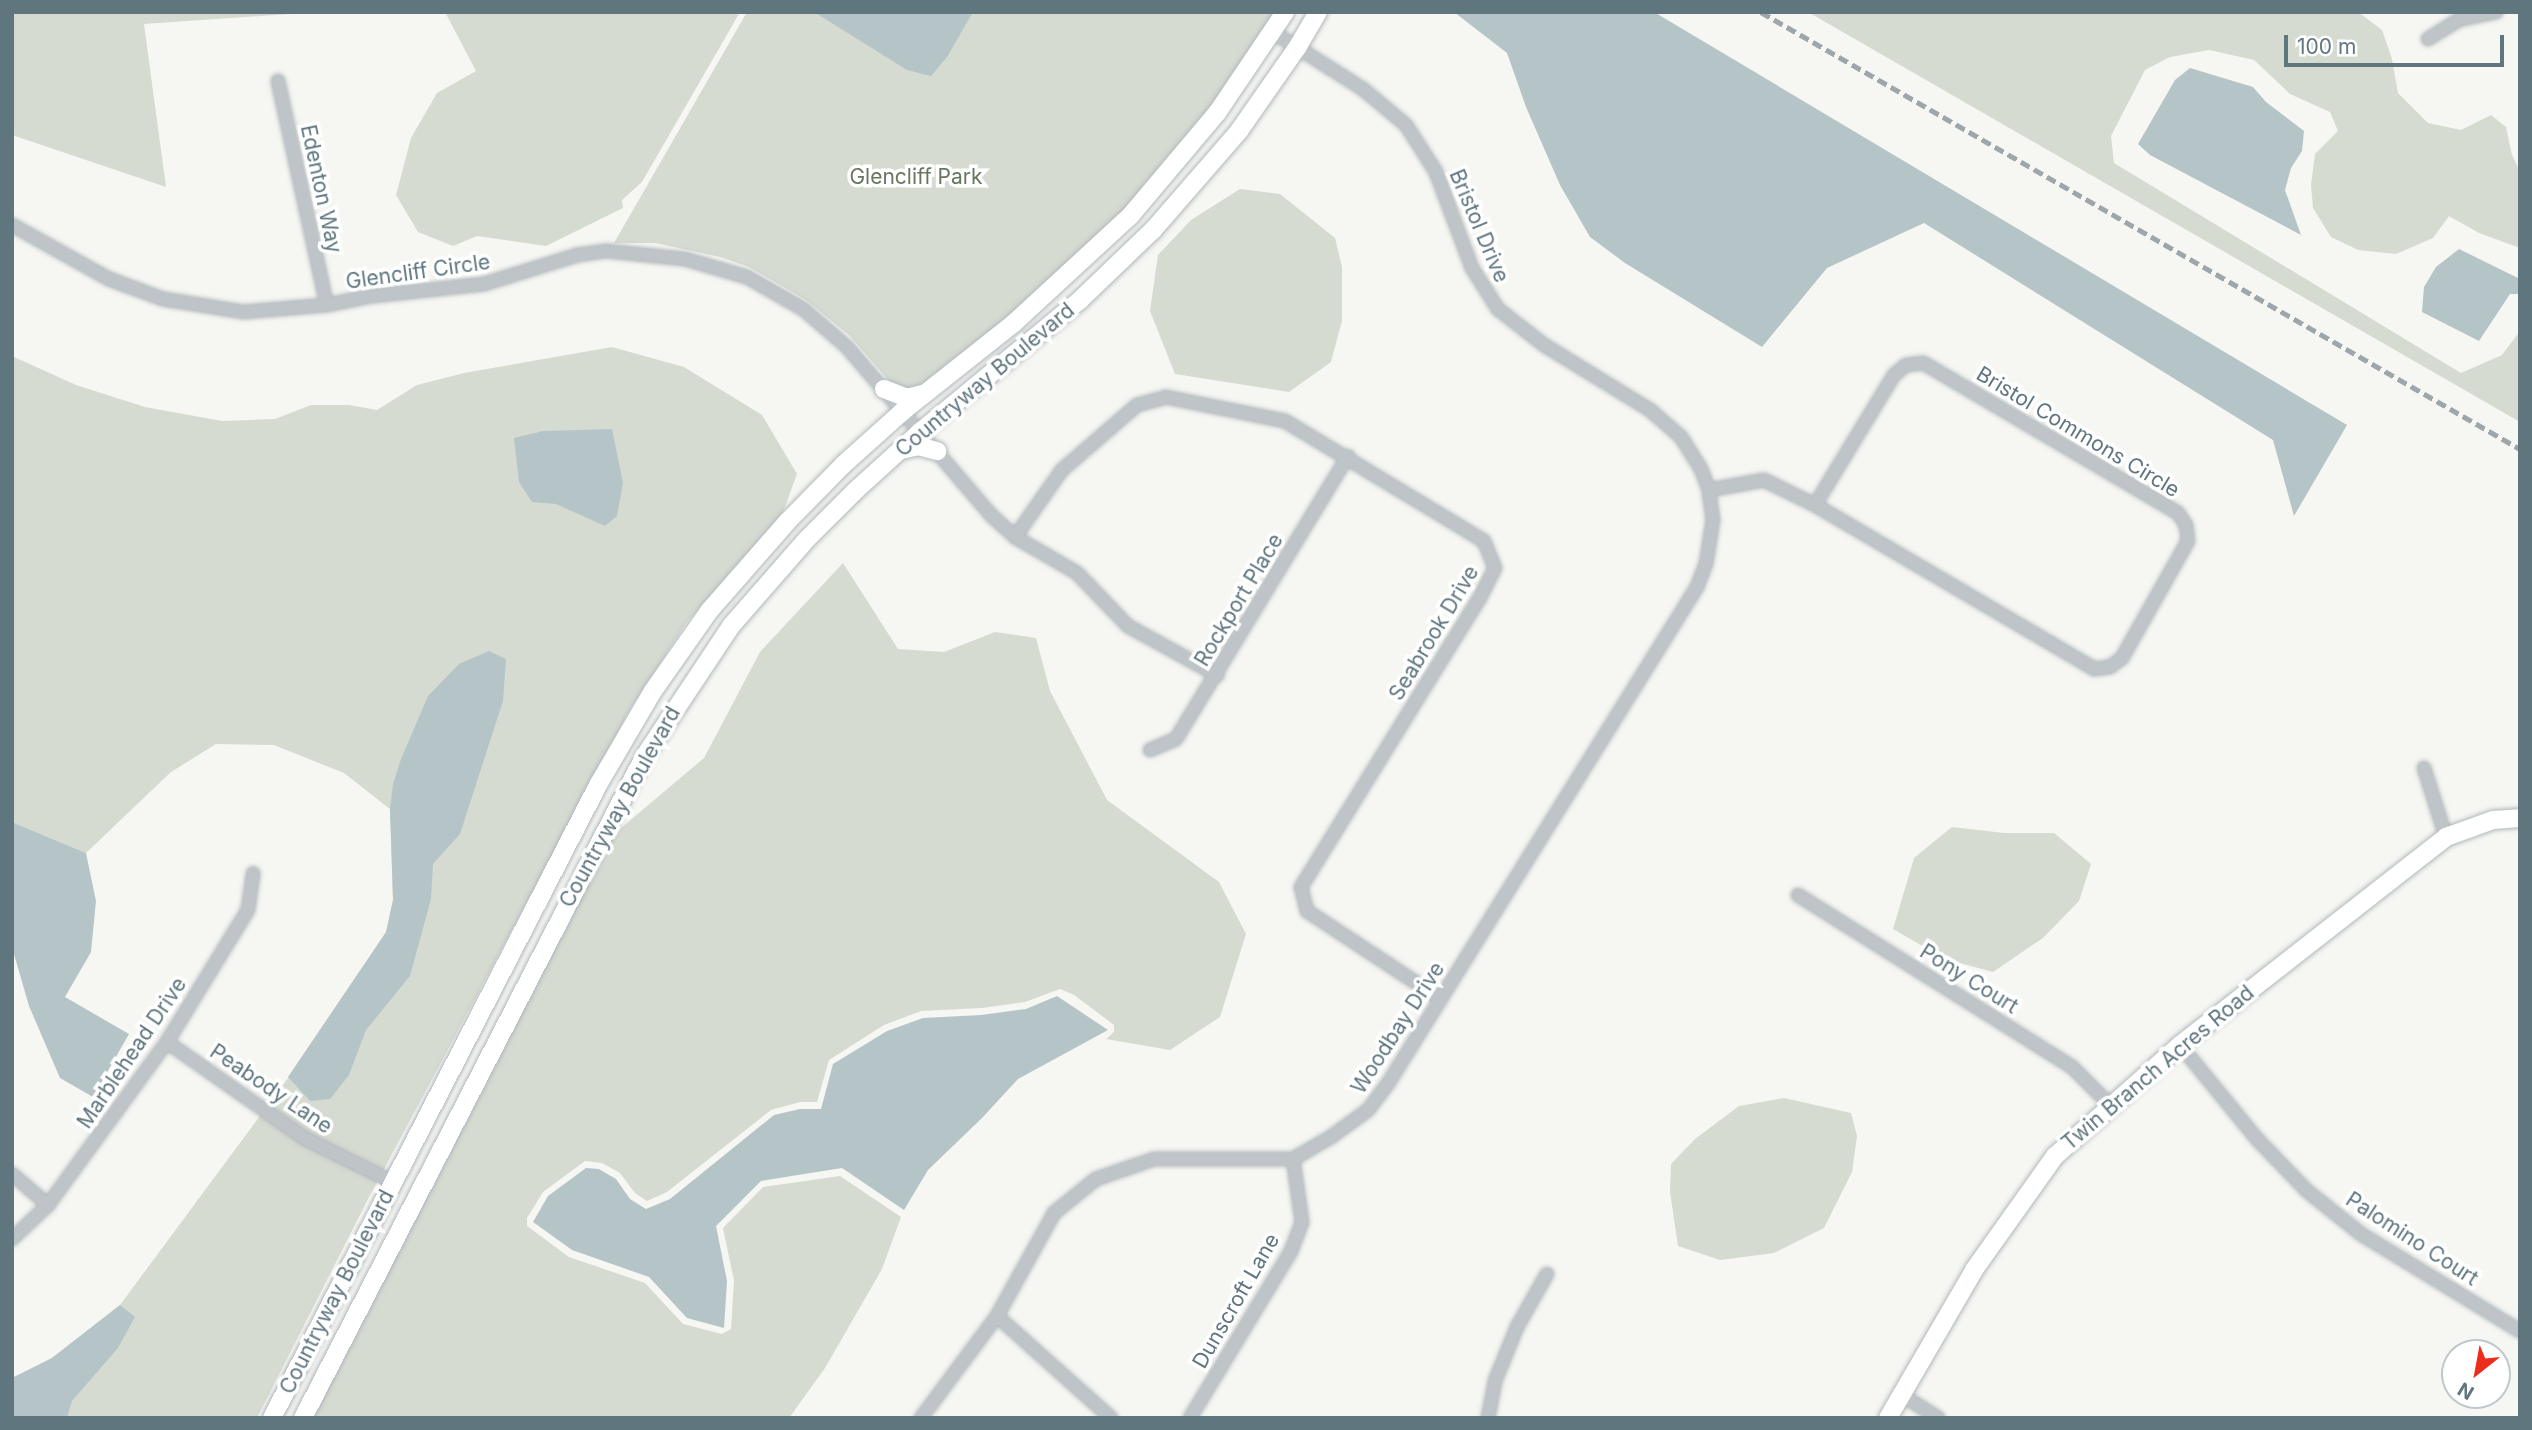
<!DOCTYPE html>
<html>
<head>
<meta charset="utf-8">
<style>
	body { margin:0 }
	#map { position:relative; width:2532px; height:1430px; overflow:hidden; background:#f6f6f2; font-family:Inter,sans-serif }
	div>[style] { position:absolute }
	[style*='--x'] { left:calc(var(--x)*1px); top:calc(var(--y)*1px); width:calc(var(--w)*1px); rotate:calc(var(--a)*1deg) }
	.green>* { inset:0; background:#d6dbd1 }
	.water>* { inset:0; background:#b5c5c7 }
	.roads { filter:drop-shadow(0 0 2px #b0b8bc) drop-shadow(0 0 2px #b0b8bc) }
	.street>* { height:12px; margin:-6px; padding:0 6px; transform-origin:6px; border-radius:6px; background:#bec4c7 }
	.secondary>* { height:18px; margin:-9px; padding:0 9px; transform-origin:9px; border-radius:9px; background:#fff }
	.rail>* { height:4.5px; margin-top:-2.25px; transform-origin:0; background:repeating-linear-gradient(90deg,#9da7ab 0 10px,transparent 0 15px) }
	span { translate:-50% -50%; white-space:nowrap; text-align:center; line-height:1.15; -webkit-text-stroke:7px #fff; paint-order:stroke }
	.park-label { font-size:21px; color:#67775f }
	.street-label { font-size:21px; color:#5f767f }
	.frame { position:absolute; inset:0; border:14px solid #5f767f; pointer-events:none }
	.north { position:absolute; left:2441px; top:1339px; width:70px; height:70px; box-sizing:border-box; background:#fff; border:2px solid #bfc8cc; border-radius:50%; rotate:211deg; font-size:19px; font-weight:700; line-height:28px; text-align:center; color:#5f767f }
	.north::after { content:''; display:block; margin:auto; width:24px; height:32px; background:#ec2d1c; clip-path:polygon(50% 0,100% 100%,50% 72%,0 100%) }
	.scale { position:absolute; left:2284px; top:35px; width:220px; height:32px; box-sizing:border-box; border:4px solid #5f767f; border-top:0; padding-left:9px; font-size:21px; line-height:24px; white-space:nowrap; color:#5f767f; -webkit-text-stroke:5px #fff; paint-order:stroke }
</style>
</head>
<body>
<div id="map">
	<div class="green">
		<i style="clip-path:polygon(12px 12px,320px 12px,144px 24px,166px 187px,12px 135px)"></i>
		<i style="clip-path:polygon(445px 12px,740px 12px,642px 182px,622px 200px,623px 208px,546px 246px,477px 236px,453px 246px,418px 232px,396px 195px,411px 138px,437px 93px,476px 71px)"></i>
		<i style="clip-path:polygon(747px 12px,1277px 12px,1197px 126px,1122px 213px,1023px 303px,925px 385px,912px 390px,897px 387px,889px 381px,850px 336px,806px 300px,749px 267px,720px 257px,655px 243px,614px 243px)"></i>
		<i style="clip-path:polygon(1808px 12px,2358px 12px,2382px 30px,2392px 59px,2398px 93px,2428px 123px,2461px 130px,2491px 115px,2506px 127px,2512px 155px,2520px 171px,2520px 248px,2479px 233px,2449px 216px,2433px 238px,2396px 254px,2358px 250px,2331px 237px,2313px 208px,2311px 185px,2315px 154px,2338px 131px,2330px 112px,2290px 94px,2254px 60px,2209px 50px,2170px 57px,2145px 70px,2111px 136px,2114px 163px,2461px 373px,2502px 355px,2520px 331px,2520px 422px)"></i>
		<i style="clip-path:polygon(1240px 189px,1280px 194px,1335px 238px,1342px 267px,1342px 321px,1331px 362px,1289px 392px,1175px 374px,1150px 311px,1158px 255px,1191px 220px)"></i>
		<i style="clip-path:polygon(612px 347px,684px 367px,762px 415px,797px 474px,783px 512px,687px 622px,630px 709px,369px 1197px,257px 1418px,12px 1418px,12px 1378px,52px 1358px,120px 1305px,288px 1078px,386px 933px,393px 900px,390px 809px,344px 773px,274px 745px,216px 744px,171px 772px,86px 853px,12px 822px,12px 356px,76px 385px,145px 407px,222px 421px,275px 419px,311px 405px,349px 405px,377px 410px,417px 385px,464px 373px)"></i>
		<i style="clip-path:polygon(843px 563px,898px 649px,944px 652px,995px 632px,1036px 638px,1050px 691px,1107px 800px,1219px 882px,1246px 934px,1220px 1017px,1170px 1050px,1106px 1039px,1114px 1032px,1114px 1025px,1074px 995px,1060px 989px,1025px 1002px,982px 1008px,921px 1011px,884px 1025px,829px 1060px,817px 1102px,800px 1102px,771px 1110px,667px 1192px,647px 1201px,635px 1193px,620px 1173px,602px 1163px,585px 1161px,543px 1192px,527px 1218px,527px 1226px,569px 1257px,645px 1283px,683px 1324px,722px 1334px,731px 1329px,734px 1281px,723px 1228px,763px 1187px,840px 1176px,901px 1217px,882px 1269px,825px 1368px,789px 1418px,311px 1418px,608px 839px,704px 758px,760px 652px)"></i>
		<i style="clip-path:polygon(1952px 827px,2004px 833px,2054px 833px,2091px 864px,2079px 901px,2043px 938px,1993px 972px,1945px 959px,1893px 929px,1914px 858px)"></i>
		<i style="clip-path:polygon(1784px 1098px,1851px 1113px,1857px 1136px,1852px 1172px,1824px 1228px,1774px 1253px,1720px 1260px,1678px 1246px,1670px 1192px,1671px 1164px,1695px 1139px,1739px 1106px)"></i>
	</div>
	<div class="water">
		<i style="clip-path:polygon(814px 12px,973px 12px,947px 57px,931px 76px,907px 70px)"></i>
		<i style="clip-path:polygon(1454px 12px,1654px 12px,2347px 425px,2294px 516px,2273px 440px,1924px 223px,1827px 268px,1762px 347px,1625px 263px,1590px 237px,1560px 185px,1526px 107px,1507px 53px)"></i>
		<i style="clip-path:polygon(2190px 68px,2253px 87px,2266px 102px,2304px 131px,2302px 151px,2291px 168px,2285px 190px,2301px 235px,2150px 155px,2138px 144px,2175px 80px)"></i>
		<i style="clip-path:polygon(2459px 249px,2520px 279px,2520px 294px,2510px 294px,2479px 341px,2422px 312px,2424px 287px,2436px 267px)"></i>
		<i style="clip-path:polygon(612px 429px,623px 483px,617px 516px,605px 526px,556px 504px,532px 502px,519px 482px,514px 438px,543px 431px)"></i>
		<i style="clip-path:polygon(489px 651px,506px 659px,503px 701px,460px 834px,433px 864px,431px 899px,410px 976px,366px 1030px,349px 1075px,330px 1099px,310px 1101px,288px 1077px,386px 932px,393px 900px,390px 809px,393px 784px,401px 759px,428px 696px,459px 664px)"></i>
		<i style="clip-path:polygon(12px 822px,86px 853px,96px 901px,91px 952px,65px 997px,129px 1034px,93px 1097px,60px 1078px,29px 1006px,12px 947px)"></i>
		<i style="clip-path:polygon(1057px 996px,1108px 1030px,1018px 1079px,982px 1118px,928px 1170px,904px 1210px,842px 1168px,761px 1181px,716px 1226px,727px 1281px,724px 1328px,687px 1318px,649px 1277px,572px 1250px,533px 1222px,548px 1196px,586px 1168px,599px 1169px,616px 1179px,630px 1199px,646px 1209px,670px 1199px,774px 1115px,800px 1109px,821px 1109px,833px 1064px,887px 1031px,923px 1018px,981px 1015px,1026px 1009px)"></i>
		<i style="clip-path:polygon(120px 1305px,135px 1317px,118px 1348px,72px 1401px,67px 1418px,12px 1418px,12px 1378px,52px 1358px)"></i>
	</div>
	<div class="roads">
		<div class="street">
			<i style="--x:2428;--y:39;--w:36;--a:-32"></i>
			<i style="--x:2458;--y:20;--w:39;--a:-12"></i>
			<i style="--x:278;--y:81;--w:229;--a:77.7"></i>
			<i style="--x:12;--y:225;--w:111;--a:29.1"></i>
			<i style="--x:109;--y:279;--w:58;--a:20.3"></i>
			<i style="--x:163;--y:299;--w:81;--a:9.2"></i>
			<i style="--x:243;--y:312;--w:84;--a:-4.8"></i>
			<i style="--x:327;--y:305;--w:46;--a:-11.3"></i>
			<i style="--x:372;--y:296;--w:113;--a:-6.1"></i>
			<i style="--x:484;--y:284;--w:97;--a:-17.3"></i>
			<i style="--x:577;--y:255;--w:30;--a:-8"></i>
			<i style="--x:607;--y:251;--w:78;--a:5.9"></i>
			<i style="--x:685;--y:259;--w:65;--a:16.2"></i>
			<i style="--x:747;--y:277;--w:64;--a:29.7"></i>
			<i style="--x:803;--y:309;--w:58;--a:40.8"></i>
			<i style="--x:847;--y:347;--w:223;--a:49.4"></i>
			<i style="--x:992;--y:516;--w:31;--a:42"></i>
			<i style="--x:1015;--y:537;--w:72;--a:30.1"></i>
			<i style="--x:1077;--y:573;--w:74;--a:46.1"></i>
			<i style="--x:1128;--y:626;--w:102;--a:28.8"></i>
			<i style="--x:1709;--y:490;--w:56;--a:-10.3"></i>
			<i style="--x:1764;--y:480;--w:57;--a:26.1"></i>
			<i style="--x:1815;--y:505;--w:324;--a:30.4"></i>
			<i style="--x:2094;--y:669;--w:16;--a:-7"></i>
			<i style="--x:2110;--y:667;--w:15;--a:-37"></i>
			<i style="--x:2122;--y:658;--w:134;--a:-60.6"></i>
			<i style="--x:2188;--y:541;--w:16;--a:-97"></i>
			<i style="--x:2186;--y:525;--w:14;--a:-124"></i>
			<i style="--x:2178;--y:513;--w:296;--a:-149.5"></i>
			<i style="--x:1923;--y:363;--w:17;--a:173"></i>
			<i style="--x:1906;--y:365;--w:16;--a:140"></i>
			<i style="--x:1894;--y:375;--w:152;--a:121.3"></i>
			<i style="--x:1015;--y:537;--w:82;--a:-55"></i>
			<i style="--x:1062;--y:470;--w:99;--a:-40.9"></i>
			<i style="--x:1137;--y:405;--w:30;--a:-15"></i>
			<i style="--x:1166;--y:397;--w:121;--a:11.4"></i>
			<i style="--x:1285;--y:421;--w:232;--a:31.1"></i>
			<i style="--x:1484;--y:541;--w:29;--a:68"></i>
			<i style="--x:1495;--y:568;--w:35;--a:117"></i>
			<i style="--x:1479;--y:599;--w:339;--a:121.7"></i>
			<i style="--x:1301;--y:887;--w:25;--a:76"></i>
			<i style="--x:1307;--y:911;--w:160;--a:33.3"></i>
			<i style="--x:1150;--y:750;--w:28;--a:-23"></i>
			<i style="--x:1176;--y:739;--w:331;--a:-58.7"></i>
			<i style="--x:2424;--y:768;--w:72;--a:72.3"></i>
			<i style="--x:1798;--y:895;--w:322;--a:32.1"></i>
			<i style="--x:2071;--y:1066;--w:57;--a:45"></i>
			<i style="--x:167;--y:1042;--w:167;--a:35"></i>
			<i style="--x:304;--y:1138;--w:99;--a:26.3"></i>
			<i style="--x:2180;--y:1045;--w:122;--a:50.7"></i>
			<i style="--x:2257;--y:1139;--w:71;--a:46.1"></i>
			<i style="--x:2306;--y:1190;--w:70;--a:38.7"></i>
			<i style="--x:2361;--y:1234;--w:186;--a:31.4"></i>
			<i style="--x:12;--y:1174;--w:48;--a:40.7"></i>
			<i style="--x:12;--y:1239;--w:50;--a:-43.4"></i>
			<i style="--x:48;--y:1205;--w:202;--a:-53.9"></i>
			<i style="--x:167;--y:1042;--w:155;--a:-58.5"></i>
			<i style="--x:248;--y:910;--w:37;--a:-82"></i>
			<i style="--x:997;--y:1316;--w:153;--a:41.8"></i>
			<i style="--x:1902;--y:1395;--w:43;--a:32.6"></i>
			<i style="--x:921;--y:1418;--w:127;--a:-53.3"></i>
			<i style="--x:997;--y:1316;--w:118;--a:-61"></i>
			<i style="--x:1054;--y:1213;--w:54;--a:-39"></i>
			<i style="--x:1096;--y:1179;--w:61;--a:-19"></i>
			<i style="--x:1154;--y:1159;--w:139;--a:0"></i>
			<i style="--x:1293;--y:1159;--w:44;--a:-30.1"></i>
			<i style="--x:1331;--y:1137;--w:46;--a:-36.1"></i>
			<i style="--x:1368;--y:1110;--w:35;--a:-53"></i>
			<i style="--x:1389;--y:1082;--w:583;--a:-58.11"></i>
			<i style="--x:1697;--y:587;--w:25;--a:-69"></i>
			<i style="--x:1706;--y:564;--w:45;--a:-81"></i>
			<i style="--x:1713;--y:520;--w:30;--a:-98"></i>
			<i style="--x:1709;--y:490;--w:22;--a:-111"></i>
			<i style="--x:1701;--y:469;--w:38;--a:-122"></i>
			<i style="--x:1681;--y:437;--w:41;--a:-138.9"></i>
			<i style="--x:1650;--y:410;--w:124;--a:-148.5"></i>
			<i style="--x:1544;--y:345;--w:58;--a:-142"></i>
			<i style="--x:1498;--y:309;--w:49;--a:-122.4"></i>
			<i style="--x:1472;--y:268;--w:103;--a:-110.6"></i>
			<i style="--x:1436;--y:172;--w:56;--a:-122.6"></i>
			<i style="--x:1406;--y:125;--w:56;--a:-140.1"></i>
			<i style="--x:1363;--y:89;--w:107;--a:-147.7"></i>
			<i style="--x:1190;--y:1418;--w:195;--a:-58.8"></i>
			<i style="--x:1291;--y:1251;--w:31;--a:-69"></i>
			<i style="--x:1302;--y:1222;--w:64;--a:-98.1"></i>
			<i style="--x:1488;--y:1418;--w:38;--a:-79"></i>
			<i style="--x:1495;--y:1381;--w:58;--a:-67.8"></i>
			<i style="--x:1517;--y:1327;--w:61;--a:-60.5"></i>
		</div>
		<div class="secondary">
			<i style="--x:884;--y:389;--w:25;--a:21"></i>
			<i style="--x:907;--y:398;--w:16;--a:-15"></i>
			<i style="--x:901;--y:450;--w:17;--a:-13"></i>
			<i style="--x:918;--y:446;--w:20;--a:15"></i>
			<i style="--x:272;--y:1418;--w:712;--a:-62.75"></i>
			<i style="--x:598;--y:785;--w:109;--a:-59.7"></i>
			<i style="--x:653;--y:691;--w:99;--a:-54.9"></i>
			<i style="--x:710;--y:610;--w:117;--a:-48.8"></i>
			<i style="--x:787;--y:522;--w:81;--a:-45.5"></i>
			<i style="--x:844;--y:464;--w:79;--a:-41.9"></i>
			<i style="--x:903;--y:411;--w:142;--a:-38.4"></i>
			<i style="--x:1014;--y:323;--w:159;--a:-42.7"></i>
			<i style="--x:1131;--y:215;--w:133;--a:-49.9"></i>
			<i style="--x:1217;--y:113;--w:122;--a:-56"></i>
			<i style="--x:303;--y:1418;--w:744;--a:-62.71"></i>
			<i style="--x:644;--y:757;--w:157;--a:-56.4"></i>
			<i style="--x:731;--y:626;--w:114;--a:-48.9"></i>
			<i style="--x:806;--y:540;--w:71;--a:-45"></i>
			<i style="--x:856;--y:490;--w:86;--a:-42.2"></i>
			<i style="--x:920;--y:432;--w:207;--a:-39.5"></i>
			<i style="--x:1080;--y:300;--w:101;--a:-43.8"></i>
			<i style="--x:1153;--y:230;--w:131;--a:-49"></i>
			<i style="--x:1239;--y:131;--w:101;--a:-55.1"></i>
			<i style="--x:1297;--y:48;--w:42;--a:-59.7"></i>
			<i style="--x:1888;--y:1418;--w:171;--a:-59.8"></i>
			<i style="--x:1974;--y:1270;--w:140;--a:-54.6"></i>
			<i style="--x:2055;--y:1156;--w:167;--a:-41.6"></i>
			<i style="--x:2180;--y:1045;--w:338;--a:-38"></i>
			<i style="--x:2446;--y:837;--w:50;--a:-19.9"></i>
			<i style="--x:2493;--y:820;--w:27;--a:-4"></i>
		</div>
	</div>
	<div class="rail">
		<i style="--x:1761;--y:12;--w:876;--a:29.93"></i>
	</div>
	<div class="park-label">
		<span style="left:916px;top:177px">Glencliff Park</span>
	</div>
	<div class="street-label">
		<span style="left:321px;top:189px;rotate:78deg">Edenton Way</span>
		<span style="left:1479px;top:226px;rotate:67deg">Bristol Drive</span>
		<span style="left:418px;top:272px;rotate:-8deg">Glencliff Circle</span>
		<span style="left:985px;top:380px;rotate:-40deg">Countryway Boulevard</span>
		<span style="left:2078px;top:432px;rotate:31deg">Bristol Commons Circle</span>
		<span style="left:1239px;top:600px;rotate:-59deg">Rockport Place</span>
		<span style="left:1434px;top:633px;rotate:-59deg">Seabrook Drive</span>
		<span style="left:620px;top:807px;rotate:-61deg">Countryway Boulevard</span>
		<span style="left:1969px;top:979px;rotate:32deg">Pony Court</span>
		<span style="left:1398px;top:1028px;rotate:-57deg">Woodbay Drive</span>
		<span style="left:132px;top:1053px;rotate:-56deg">Marblehead Drive</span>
		<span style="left:2158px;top:1068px;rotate:-40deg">Twin Branch Acres Road</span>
		<span style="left:271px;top:1089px;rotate:34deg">Peabody Lane</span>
		<span style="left:2412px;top:1239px;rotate:33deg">Palomino Court</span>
		<span style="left:337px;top:1292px;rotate:-63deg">Countryway Boulevard</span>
		<span style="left:1236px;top:1301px;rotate:-60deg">Dunscroft Lane</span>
	</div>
	<div class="frame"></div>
	<div class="north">N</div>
	<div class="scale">100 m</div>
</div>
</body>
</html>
